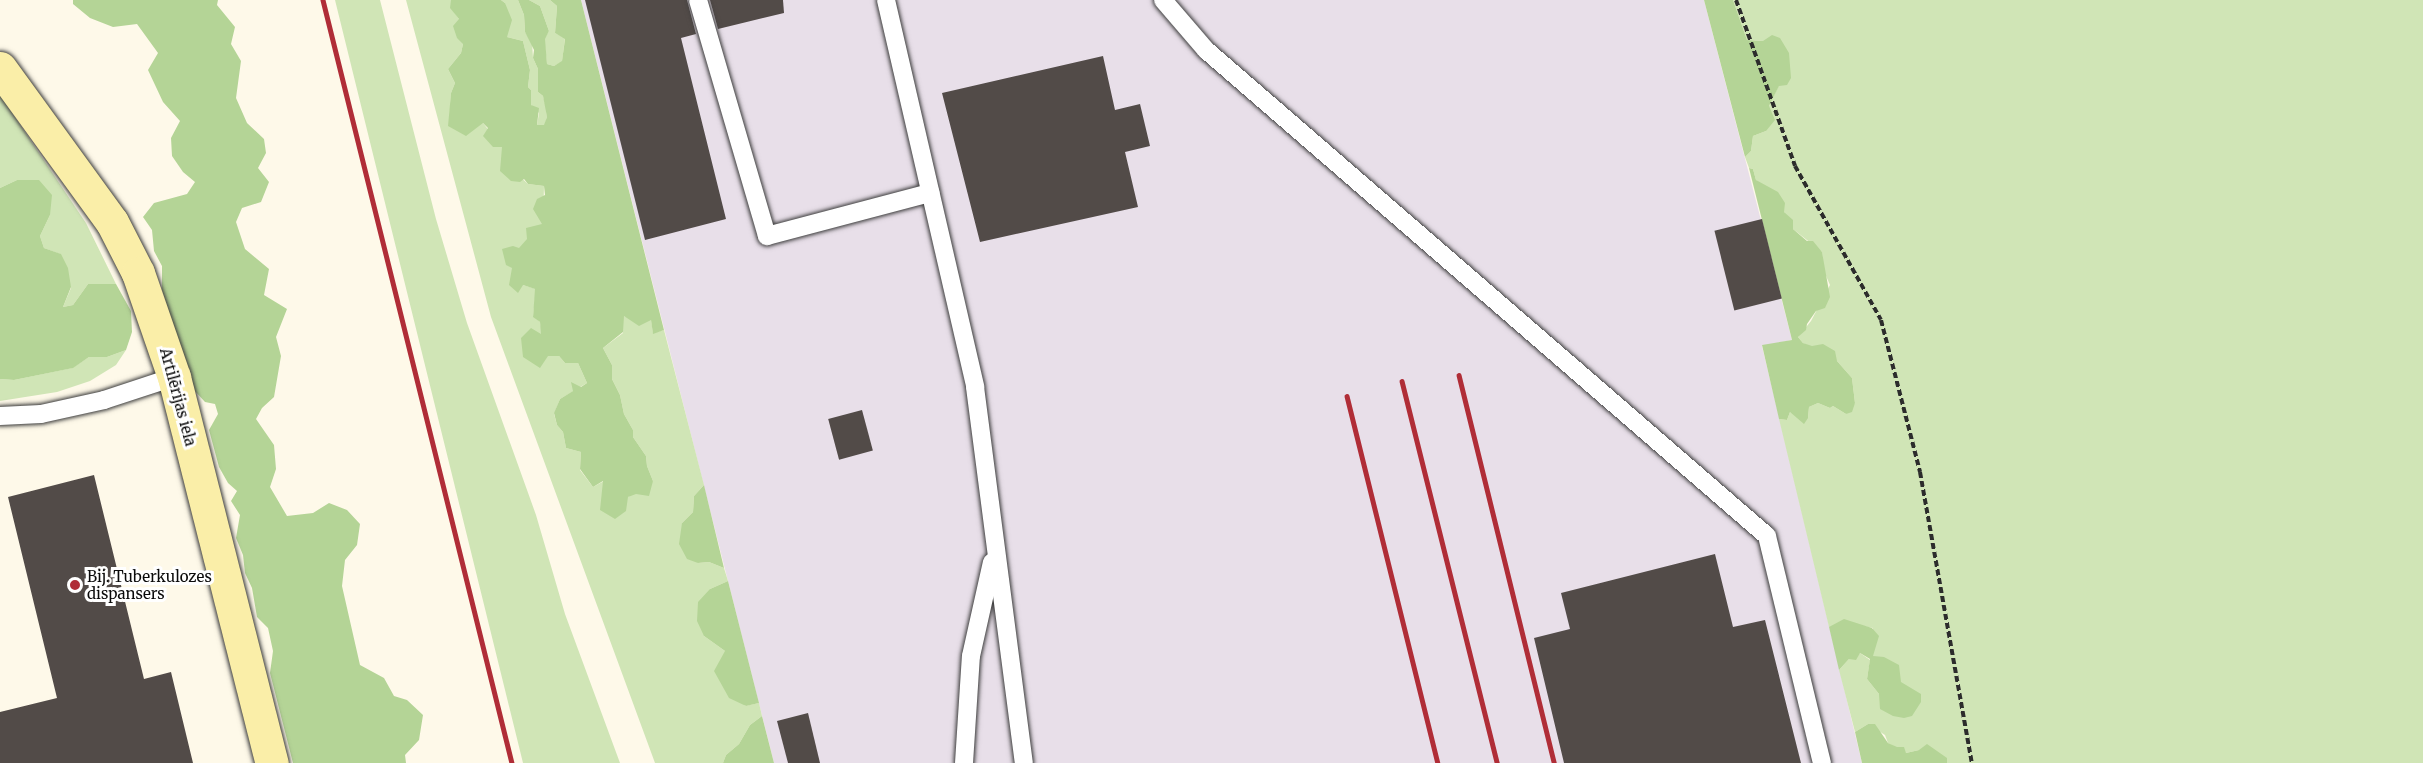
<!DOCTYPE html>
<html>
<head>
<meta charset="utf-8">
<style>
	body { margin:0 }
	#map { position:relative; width:2423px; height:763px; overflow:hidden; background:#fef9e9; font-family:Merriweather,serif }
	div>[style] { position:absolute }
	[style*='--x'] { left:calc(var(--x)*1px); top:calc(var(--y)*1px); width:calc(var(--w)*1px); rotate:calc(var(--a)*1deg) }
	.industrial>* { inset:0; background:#e8dfe9 }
	.green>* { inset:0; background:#d0e5b6 }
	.forest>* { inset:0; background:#b4d496 }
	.building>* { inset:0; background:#524b48; transform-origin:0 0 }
	.path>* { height:4px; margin-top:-2px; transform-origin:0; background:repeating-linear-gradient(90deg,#2c2c2c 0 6px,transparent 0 9px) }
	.roads { filter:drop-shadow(0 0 2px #3d3d3d) drop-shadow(0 0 2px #3d3d3d) }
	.lane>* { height:18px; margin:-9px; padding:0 9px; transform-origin:9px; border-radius:9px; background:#fff }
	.secondary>* { height:33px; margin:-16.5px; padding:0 16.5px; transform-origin:16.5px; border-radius:16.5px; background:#faeea8 }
	.rail>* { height:4.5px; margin:-2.25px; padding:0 2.25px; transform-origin:2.25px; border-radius:2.25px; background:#b02d37 }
	.dots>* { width:16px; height:16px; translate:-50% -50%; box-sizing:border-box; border:3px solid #fff; border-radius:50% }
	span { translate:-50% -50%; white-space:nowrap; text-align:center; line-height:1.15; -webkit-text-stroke:6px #fff; paint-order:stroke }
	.street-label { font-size:15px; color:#0a0a0a }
	.poi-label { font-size:15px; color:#0a0a0a }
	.left { translate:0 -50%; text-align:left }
</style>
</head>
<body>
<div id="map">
	<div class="industrial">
		<i style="clip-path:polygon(581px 0,1704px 0,1792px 340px,1762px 346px,1862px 763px,774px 763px)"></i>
	</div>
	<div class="green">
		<i style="clip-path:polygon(335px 0,380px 0,436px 219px,467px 323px,536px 515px,565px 614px,620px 763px,523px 763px)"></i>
		<i style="clip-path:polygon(406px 0,451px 0,451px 8px,459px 19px,463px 44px,461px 53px,448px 69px,455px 83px,451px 93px,449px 126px,483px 123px,502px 147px,503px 161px,528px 184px,544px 186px,543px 224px,519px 249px,512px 268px,523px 285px,536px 289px,533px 316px,540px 322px,547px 356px,559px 356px,565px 363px,578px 363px,587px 383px,560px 399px,554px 414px,557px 425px,563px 432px,566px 448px,581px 452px,580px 470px,593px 487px,604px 481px,628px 497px,653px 481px,647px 466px,646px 456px,633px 437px,633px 430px,624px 414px,620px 395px,612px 379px,612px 365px,603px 348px,623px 333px,623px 316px,651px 319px,653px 333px,664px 330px,704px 485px,694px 496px,693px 512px,682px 523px,698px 563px,709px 562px,724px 568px,728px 581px,710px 589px,704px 636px,725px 651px,745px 706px,759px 703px,762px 716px,750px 725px,739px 744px,726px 755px,723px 763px,655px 763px,491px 317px)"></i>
		<i style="clip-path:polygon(501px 0,518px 0,524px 15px,525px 32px,532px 42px,533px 58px,538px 69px,538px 92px,543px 96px,546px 107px,547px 117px,545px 125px,537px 125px,539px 113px,531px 105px,531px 90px,528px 87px,530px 70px,523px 41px,507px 37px,505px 3px)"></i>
		<i style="clip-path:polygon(529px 0,550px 0,557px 6px,555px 33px,565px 38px,562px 62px,554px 66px,547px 64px,546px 55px,544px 39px,549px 31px,540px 6px)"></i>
		<i style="clip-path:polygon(1733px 0,2423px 0,2423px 763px,1947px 763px,1946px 758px,1919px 750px,1906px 753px,1888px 743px,1885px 735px,1868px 724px,1855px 732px,1839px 670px,1849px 659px,1860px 653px,1870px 660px,1867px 679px,1879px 694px,1901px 682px,1873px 656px,1873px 628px,1858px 625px,1829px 627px,1779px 419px,1787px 420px,1790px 412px,1808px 418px,1809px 407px,1818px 403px,1830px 408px,1833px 406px,1846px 414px,1855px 403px,1852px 378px,1837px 361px,1803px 343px,1798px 337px,1811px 321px,1830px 285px,1823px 269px,1822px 252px,1793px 229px,1784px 212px,1756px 180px,1753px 169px,1749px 168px,1745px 157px,1751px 151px,1753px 136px,1766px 131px,1769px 106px,1779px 85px,1763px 41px,1747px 40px)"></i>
		<i style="clip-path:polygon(0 95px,86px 223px,116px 284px,88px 284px,73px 305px,63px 307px,71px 288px,60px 254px,44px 248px,40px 236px,50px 215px,17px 180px,0 188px)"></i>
		<i style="clip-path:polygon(126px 350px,116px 365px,90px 381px,57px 392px,0 401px,0 379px,14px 380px,72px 368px,89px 357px,107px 357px)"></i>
	</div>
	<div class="forest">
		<i style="clip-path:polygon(73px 0,218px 0,217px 5px,235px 27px,231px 44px,241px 61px,236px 98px,247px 123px,264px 139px,266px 153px,258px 168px,269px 182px,261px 202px,242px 208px,236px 222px,245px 249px,269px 269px,264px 295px,287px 309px,276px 337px,281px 356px,274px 397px,262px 408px,256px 419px,274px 445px,276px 469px,270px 487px,287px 516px,313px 513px,329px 503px,347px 510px,360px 524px,357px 545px,345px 560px,342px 586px,360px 665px,384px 678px,394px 696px,407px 700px,423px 715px,419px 740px,405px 755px,406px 763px,293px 763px,270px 673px,273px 651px,268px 628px,257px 617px,252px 588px,245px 573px,243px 555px,236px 538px,240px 515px,231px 501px,237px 491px,228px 483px,219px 467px,209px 430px,218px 414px,215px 404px,205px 402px,194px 390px,162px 290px,162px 266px,154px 251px,152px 230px,143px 217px,154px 203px,187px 194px,195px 182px,183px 172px,172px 156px,171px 138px,180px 121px,163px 102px,148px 70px,158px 53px,137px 24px,113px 27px,90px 18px,73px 4px)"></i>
		<i style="clip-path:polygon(451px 0,501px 0,505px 3px,512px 20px,507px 37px,523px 41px,530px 70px,528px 87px,531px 90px,531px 105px,539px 108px,537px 125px,544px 125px,547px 117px,543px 96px,538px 92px,538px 69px,533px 58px,534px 50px,525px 32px,524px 15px,518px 0,529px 0,540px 6px,549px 31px,545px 39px,547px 64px,554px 66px,562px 61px,565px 39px,555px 33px,557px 6px,550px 0,581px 0,664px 330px,653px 334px,651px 320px,639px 326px,624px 316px,623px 332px,603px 348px,612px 365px,612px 379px,620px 395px,624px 414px,633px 430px,633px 437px,646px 456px,647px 466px,653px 481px,649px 496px,636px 494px,628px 497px,626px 511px,615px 519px,600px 510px,603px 481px,593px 487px,580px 469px,581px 452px,566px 448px,563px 432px,557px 425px,554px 413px,560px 399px,573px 391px,571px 382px,581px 387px,587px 383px,578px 363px,565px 363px,559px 356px,548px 356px,540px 368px,523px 357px,521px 338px,531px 328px,541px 334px,540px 322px,533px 317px,535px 289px,523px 285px,518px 293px,509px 285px,512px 268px,506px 265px,502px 249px,513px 246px,519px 248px,527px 239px,526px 228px,542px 224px,533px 209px,537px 199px,545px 195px,544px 186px,528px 184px,524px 179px,520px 182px,511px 181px,500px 171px,502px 147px,493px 147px,483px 136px,488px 128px,483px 123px,466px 136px,448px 126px,451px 93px,455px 83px,448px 69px,461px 53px,463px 44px,457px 38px,453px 26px,459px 19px,450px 8px)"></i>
		<i style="clip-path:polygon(1704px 0,1733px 0,1747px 40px,1763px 41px,1772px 35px,1780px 38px,1789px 53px,1791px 78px,1787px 85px,1779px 86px,1769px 106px,1775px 120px,1766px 131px,1753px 136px,1751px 151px,1745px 157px)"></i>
		<i style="clip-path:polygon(1749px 168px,1753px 169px,1756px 180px,1778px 192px,1785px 203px,1784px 212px,1793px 220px,1793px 229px,1807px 241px,1813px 241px,1822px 252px,1830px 297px,1825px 308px,1816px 311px,1807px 324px,1806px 330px,1798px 337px,1803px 343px,1812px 346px,1823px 344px,1835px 351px,1837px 361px,1852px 378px,1855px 403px,1852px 412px,1846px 414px,1833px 406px,1830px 408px,1818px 403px,1809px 407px,1808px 418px,1804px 424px,1790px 412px,1787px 420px,1779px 419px,1762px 345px,1792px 340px)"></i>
		<i style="clip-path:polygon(17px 180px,39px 180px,52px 195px,50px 215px,40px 236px,44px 248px,61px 254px,68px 268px,71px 287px,63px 307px,73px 305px,88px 284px,116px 284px,131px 311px,132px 332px,126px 350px,107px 357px,89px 357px,73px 368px,14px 380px,0 379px,0 188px)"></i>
		<i style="clip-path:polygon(704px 485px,724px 568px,709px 562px,698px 563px,687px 559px,679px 544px,682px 523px,693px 512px,694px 496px)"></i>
		<i style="clip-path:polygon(728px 581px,759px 703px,746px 706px,729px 698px,714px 671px,725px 651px,704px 636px,697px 621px,698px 602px,710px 589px)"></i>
		<i style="clip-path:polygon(1844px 619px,1872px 628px,1879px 636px,1873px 656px,1884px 657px,1899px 665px,1901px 682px,1921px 694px,1921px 702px,1912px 716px,1904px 718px,1893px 716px,1880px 709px,1879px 694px,1867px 679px,1870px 659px,1860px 653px,1856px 660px,1849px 659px,1839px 670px,1829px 627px)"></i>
		<i style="clip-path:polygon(762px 716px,774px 763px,723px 763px,726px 755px,739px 744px,750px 725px)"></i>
		<i style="clip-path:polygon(1868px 724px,1875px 724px,1888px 743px,1897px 747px,1904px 747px,1906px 753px,1919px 750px,1927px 744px,1947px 758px,1947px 763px,1862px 763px,1855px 732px)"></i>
	</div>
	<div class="building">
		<i style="clip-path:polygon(585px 0,687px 0,696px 34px,681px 38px,726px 219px,645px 240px)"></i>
		<i style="clip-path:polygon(710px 0,783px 0,784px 13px,718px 29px)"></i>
		<i style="clip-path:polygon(1103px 56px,1115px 110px,1140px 104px,1150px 146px,1125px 152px,1138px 207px,980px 242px,942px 93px)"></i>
		<i style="left:1762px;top:219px;width:82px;height:49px;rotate:76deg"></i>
		<i style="left:862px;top:410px;width:42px;height:35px;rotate:75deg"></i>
		<i style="clip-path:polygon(94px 475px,144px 679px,171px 672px,193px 763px,0 763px,0 712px,57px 698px,8px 497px)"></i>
		<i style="clip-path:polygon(1715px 554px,1733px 627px,1765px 620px,1801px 763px,1564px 763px,1534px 638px,1570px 629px,1561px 593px)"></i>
		<i style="clip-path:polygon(808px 713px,820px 763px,788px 763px,777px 721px)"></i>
	</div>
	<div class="path">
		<i style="--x:1736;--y:0;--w:176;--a:70.4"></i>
		<i style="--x:1795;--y:166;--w:176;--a:60.8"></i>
		<i style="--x:1881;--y:320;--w:157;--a:75.6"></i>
		<i style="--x:1920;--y:472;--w:296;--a:79.9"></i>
	</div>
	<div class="roads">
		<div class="lane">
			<i style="--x:698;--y:0;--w:246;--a:73.7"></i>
			<i style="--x:767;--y:236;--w:169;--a:-14.8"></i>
			<i style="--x:886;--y:0;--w:397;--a:77"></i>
			<i style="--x:975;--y:387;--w:379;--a:82.6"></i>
			<i style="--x:1163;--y:0;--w:66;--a:49.3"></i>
			<i style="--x:1206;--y:50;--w:742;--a:40.9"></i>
			<i style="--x:1767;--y:536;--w:234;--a:76.4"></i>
			<i style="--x:0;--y:416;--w:41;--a:-2.8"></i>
			<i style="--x:41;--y:414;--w:65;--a:-12.5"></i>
			<i style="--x:104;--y:400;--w:74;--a:-18.2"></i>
			<i style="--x:964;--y:763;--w:107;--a:-86.3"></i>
			<i style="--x:971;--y:656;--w:96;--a:-77.4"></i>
		</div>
		<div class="secondary">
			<i style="--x:0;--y:68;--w:190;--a:54"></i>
			<i style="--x:112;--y:222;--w:57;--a:63"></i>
			<i style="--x:138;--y:273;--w:110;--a:70.9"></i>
			<i style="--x:174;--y:377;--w:398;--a:75.8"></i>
		</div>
	</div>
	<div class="rail">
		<i style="--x:323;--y:0;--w:786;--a:76.09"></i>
		<i style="--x:1459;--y:375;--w:399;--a:76.2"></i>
		<i style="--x:1402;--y:381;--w:394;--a:76"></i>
		<i style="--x:1347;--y:396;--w:378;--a:76.1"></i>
	</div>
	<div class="dots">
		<i style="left:75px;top:585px;background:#b02d37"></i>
	</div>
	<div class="street-label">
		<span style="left:178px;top:397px;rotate:75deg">Artilērijas iela</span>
	</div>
	<div class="poi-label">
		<span class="left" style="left:87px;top:585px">Bij. Tuberkulozes<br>dispansers</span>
	</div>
</div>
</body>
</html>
